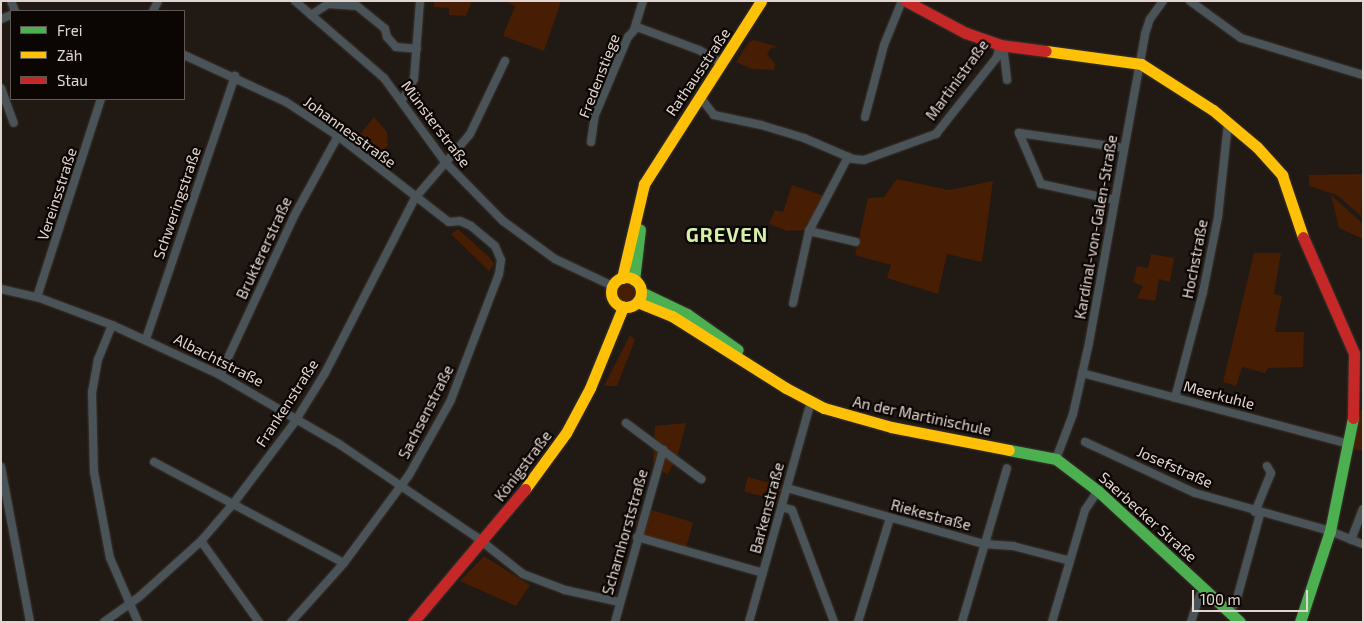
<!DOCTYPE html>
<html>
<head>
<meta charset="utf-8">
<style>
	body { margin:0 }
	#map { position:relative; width:1364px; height:623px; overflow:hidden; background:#211914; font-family:"Exo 2",sans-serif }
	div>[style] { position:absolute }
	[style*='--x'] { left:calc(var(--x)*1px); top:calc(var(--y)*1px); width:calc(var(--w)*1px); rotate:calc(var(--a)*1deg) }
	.green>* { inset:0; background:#471d03; transform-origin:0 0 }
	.round { border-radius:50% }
	.roads { filter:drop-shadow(0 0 1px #3b342f) drop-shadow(0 0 1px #3b342f) }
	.street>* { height:8px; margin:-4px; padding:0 4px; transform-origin:4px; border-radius:4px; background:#4a5458 }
	.fast>* { height:11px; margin:-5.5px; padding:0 5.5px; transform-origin:5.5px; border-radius:5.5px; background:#4caf50 }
	.slow>* { height:11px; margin:-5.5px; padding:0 5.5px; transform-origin:5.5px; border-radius:5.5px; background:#ffc107 }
	.slow>.ring { margin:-5.5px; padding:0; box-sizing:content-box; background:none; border:11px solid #ffc107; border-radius:50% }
	.jam>* { height:11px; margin:-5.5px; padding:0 5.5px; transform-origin:5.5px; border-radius:5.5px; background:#c62828 }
	span { translate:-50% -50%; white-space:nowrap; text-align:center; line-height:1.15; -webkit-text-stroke:4.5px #0b0503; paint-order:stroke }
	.street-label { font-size:15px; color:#e0d5d0 }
	.district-label { font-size:20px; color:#d4f1a7; font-weight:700; letter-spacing:1px }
	.frame { position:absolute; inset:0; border:2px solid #e0d5d0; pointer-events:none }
	.legend { position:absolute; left:10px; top:10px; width:175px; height:90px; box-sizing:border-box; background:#0b0503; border:1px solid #605855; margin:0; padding:6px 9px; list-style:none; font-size:15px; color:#e0d5d0 }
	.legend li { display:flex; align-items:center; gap:10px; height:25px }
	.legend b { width:25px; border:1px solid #605855 }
	.scale { position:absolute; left:1192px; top:590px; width:116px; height:22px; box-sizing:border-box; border:2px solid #e0d5d0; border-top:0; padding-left:6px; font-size:15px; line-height:18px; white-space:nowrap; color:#e0d5d0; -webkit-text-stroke:4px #0b0503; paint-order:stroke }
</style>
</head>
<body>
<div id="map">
	<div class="green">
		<i style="clip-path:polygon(434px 1px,472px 1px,466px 16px,449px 15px,449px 8px,434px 7px)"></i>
		<i style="clip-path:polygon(505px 1px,561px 1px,544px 51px,503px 36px,515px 6px)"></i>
		<i style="clip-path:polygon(754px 40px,778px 47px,771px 48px,767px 54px,775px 64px,774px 70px,752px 69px,736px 62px,749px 42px)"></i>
		<i style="clip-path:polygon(374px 117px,387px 132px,388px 145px,381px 154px,359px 136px)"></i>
		<i style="clip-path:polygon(1363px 174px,1361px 216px,1337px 195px,1309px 186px,1309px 175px)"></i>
		<i style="clip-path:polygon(897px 179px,949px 190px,993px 181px,982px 262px,947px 254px,938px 294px,887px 278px,891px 265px,855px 255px,868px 198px,884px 197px)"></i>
		<i style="clip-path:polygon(792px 185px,824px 196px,805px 230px,787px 231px,769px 224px,775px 210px,783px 212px)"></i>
		<i style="clip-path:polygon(1331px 195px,1363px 224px,1363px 239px,1339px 228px)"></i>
		<i style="clip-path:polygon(458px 229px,489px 257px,494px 264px,489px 271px,451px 234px)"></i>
		<i style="clip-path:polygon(1254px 253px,1281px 253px,1274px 294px,1282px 296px,1275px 332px,1304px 332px,1303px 367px,1268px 368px,1265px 373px,1242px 367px,1236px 386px,1223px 382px)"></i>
		<i style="clip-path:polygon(1151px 254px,1174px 258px,1170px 282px,1159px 279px,1155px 301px,1137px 298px,1143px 286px,1133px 282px,1137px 266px,1148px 268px)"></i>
		<i class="round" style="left:617px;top:283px;width:18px;height:18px"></i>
		<i style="clip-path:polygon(630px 335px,635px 340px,617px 386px,604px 386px)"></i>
		<i style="clip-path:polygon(1360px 410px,1363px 411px,1363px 451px,1351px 449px)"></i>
		<i style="clip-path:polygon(686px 423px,677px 458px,667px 475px,653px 462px,655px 426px)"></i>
		<i style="left:748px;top:477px;width:35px;height:15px;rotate:15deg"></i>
		<i style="left:651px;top:510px;width:44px;height:27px;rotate:16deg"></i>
		<i style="clip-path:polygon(484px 556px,530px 585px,516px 606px,460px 581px)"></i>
	</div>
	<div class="roads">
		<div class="street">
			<i style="--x:11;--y:1;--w:11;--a:68"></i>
			<i style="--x:295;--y:1;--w:118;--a:40.9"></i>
			<i style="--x:384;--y:78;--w:104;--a:54"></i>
			<i style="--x:445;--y:162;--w:83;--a:45.5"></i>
			<i style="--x:503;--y:221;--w:64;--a:36.2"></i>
			<i style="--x:555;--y:259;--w:64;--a:25"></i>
			<i style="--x:1190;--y:1;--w:63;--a:36"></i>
			<i style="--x:1241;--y:38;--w:127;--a:16.9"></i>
			<i style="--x:153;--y:11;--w:11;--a:-63"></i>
			<i style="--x:311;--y:15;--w:20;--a:-33"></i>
			<i style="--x:328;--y:4;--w:29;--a:4"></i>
			<i style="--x:357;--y:6;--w:36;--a:39"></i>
			<i style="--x:385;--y:29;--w:8;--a:76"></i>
			<i style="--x:387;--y:37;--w:13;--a:48"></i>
			<i style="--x:396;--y:47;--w:21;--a:5"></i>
			<i style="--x:1;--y:19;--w:11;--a:-22"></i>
			<i style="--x:634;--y:30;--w:30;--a:-73"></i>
			<i style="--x:1003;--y:46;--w:34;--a:83"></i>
			<i style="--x:184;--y:55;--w:112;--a:24.7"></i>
			<i style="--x:286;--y:102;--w:62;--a:33.2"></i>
			<i style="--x:338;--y:136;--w:140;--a:37.8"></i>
			<i style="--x:449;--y:222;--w:11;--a:-5"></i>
			<i style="--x:460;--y:221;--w:12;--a:24"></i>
			<i style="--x:471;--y:226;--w:31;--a:40"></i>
			<i style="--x:495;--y:246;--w:15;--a:67"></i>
			<i style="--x:501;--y:260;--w:14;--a:98"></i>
			<i style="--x:499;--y:274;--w:135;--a:110.9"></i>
			<i style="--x:451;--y:400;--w:86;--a:119.2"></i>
			<i style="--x:409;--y:475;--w:109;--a:126.5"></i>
			<i style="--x:344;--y:563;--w:79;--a:131.9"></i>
			<i style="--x:1;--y:88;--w:37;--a:70"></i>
			<i style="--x:700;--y:97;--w:23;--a:52"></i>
			<i style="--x:714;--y:115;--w:48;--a:12"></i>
			<i style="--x:761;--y:125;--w:45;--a:16.8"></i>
			<i style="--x:804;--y:138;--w:53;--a:23.2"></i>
			<i style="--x:853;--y:159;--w:11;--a:5"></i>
			<i style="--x:864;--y:160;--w:77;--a:-19.9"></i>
			<i style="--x:936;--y:134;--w:98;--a:-51.6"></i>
			<i style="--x:997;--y:57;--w:12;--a:-76"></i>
			<i style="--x:402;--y:100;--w:24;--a:-60"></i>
			<i style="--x:414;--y:79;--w:78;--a:-85.6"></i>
			<i style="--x:865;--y:117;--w:74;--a:-75.2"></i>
			<i style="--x:884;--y:45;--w:48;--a:-67.8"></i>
			<i style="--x:591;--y:142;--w:27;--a:-82"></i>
			<i style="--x:595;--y:115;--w:85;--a:-67.1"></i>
			<i style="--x:628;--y:37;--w:13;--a:-48"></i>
			<i style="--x:637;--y:27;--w:66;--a:20.4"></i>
			<i style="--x:699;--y:50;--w:28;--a:30"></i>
			<i style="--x:1115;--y:200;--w:76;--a:-167.8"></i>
			<i style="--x:1041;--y:184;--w:56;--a:-113.3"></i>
			<i style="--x:1019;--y:133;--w:106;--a:8.1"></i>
			<i style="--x:809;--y:231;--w:48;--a:13.2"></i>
			<i style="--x:1;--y:289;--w:37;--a:13"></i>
			<i style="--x:37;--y:297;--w:80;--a:20.5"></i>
			<i style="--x:112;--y:325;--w:119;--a:24.8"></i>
			<i style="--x:220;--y:375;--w:138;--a:30.1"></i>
			<i style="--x:339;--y:444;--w:164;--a:34.1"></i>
			<i style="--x:475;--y:536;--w:61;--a:38.4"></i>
			<i style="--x:523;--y:574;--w:45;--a:20.9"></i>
			<i style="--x:565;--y:590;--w:55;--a:12.5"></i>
			<i style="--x:37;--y:297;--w:208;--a:-72.1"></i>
			<i style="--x:793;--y:303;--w:74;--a:-77.5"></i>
			<i style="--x:809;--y:231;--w:84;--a:-62.2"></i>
			<i style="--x:112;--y:325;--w:37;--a:112"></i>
			<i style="--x:98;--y:359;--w:34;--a:100"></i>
			<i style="--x:92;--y:392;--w:80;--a:88.6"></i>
			<i style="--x:94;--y:472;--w:87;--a:79.5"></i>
			<i style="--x:110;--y:558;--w:70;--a:66.4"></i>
			<i style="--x:146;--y:339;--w:278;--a:-71.3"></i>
			<i style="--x:1082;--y:373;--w:275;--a:14.9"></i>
			<i style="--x:220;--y:375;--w:175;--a:-65"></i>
			<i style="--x:294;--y:216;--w:91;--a:-61.2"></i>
			<i style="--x:1175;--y:398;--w:110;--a:-75.2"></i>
			<i style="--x:1203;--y:292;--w:76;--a:-78.7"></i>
			<i style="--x:1218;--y:217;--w:95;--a:-83.9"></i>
			<i style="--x:626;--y:423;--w:94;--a:36.7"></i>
			<i style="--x:1085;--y:442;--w:121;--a:24.9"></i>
			<i style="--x:1195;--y:493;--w:140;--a:15.7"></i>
			<i style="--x:1330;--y:531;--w:35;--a:22"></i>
			<i style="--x:1056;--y:459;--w:48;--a:-69.3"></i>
			<i style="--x:1073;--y:414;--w:73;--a:-77.3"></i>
			<i style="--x:1089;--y:343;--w:314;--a:-79.7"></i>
			<i style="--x:1145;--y:34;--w:16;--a:-72"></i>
			<i style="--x:1150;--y:19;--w:22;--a:-54"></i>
			<i style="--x:154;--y:462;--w:215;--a:28"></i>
			<i style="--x:1;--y:467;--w:158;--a:79.4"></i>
			<i style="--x:787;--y:488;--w:205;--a:15.9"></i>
			<i style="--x:984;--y:544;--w:29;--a:4"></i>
			<i style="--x:1013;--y:546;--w:59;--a:14.7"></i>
			<i style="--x:782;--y:507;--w:10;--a:17"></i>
			<i style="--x:792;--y:510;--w:120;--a:69.4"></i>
			<i style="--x:1255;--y:512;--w:42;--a:-67.7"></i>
			<i style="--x:1271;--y:473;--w:8;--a:-120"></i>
			<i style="--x:637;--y:537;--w:131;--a:15.9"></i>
			<i style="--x:1351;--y:540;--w:33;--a:-69"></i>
			<i style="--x:201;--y:541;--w:100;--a:54.4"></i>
			<i style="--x:1229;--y:612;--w:12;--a:-55"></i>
			<i style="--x:1236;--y:602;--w:91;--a:-74.7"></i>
			<i style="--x:104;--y:622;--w:43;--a:-35.5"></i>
			<i style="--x:139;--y:597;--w:84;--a:-42.1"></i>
			<i style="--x:201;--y:541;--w:49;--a:-49.1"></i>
			<i style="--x:233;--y:504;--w:101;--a:-53"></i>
			<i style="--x:294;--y:423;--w:59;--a:-58.2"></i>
			<i style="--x:325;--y:373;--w:197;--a:-62.8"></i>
			<i style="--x:415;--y:198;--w:84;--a:-49.3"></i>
			<i style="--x:470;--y:134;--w:81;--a:-64.4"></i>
			<i style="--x:615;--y:622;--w:179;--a:-74.4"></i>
			<i style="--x:749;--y:622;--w:229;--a:-74.3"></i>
			<i style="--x:858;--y:622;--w:109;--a:-72.9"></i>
			<i style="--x:962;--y:622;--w:160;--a:-73.7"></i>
			<i style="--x:1052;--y:622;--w:117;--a:-73.6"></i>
			<i style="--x:1085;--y:510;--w:23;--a:-56"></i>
			<i style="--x:1191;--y:622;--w:28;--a:-72"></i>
			<i style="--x:1200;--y:595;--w:7;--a:-45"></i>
		</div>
		<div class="fast">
			<i style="--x:634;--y:280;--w:51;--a:-83.3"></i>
			<i style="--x:641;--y:292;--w:51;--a:25.6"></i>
			<i style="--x:687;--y:314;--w:62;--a:35.2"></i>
			<i style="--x:1009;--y:450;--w:48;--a:10.8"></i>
			<i style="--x:1056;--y:459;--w:53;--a:37.3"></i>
			<i style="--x:1098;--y:491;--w:193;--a:42.7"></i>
			<i style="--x:1300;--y:622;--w:96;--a:-71.8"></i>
			<i style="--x:1330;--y:531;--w:115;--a:-78.5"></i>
		</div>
		<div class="slow">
			<i style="--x:1046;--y:51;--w:96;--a:7.8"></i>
			<i style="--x:1141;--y:64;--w:85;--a:32.6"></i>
			<i style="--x:1213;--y:110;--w:57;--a:40.1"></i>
			<i style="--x:1257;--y:147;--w:38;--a:48"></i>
			<i style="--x:1282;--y:175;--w:65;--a:71.3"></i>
			<i class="ring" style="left:611px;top:277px;width:19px;height:19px"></i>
			<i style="--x:622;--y:278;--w:97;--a:-76.8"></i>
			<i style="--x:644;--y:184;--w:217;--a:-57.4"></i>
			<i style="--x:637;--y:302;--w:38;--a:22"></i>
			<i style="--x:672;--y:316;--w:135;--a:32.3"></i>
			<i style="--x:786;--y:388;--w:43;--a:27.8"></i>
			<i style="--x:824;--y:408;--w:70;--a:15.8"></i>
			<i style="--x:891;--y:427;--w:120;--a:11"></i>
			<i style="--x:525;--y:489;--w:69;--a:-53.8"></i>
			<i style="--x:566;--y:433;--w:51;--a:-61.9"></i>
			<i style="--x:590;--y:388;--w:87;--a:-67.8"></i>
		</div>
		<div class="jam">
			<i style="--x:906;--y:1;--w:68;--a:28.1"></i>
			<i style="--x:966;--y:33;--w:36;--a:19"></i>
			<i style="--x:1000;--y:45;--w:46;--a:7.4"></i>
			<i style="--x:1303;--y:237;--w:127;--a:66.3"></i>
			<i style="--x:1354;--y:353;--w:65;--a:90.9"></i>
			<i style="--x:413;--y:622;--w:174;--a:-49.9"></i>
		</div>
	</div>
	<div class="street-label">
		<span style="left:698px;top:72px;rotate:-56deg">Rathausstraße</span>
		<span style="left:599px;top:76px;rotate:-69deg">Fredenstiege</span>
		<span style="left:957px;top:80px;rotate:-54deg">Martinistraße</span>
		<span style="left:436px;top:124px;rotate:53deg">Münsterstraße</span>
		<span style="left:350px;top:132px;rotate:36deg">Johannesstraße</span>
		<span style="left:57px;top:194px;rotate:-72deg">Vereinsstraße</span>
		<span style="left:177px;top:203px;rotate:-71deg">Schweringstraße</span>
		<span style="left:1096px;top:227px;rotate:-80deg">Kardinal-von-Galen-Straße</span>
		<span style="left:264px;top:248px;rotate:-65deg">Bruktererstraße</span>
		<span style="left:1195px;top:259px;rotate:-79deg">Hochstraße</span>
		<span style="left:219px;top:360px;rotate:27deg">Albachtstraße</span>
		<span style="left:1219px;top:395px;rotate:15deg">Meerkuhle</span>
		<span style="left:287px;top:403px;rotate:-57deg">Frankenstraße</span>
		<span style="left:426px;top:412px;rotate:-63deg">Sachsenstraße</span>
		<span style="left:922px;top:416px;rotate:12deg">An der Martinischule</span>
		<span style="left:523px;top:466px;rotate:-53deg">Königstraße</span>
		<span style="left:1175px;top:467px;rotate:24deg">Josefstraße</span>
		<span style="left:767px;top:508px;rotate:-75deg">Barkenstraße</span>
		<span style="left:931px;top:515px;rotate:15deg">Riekestraße</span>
		<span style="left:1148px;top:517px;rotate:42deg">Saerbecker Straße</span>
		<span style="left:625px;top:532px;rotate:-74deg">Scharnhorststraße</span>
	</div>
	<div class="district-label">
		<span style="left:727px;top:234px">GREVEN</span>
	</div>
	<div class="frame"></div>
	<ul class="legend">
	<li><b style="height:6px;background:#4caf50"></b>Frei</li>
	<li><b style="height:6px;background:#ffc107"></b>Zäh</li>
	<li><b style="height:6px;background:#c62828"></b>Stau</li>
	</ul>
	<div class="scale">100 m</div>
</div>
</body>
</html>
